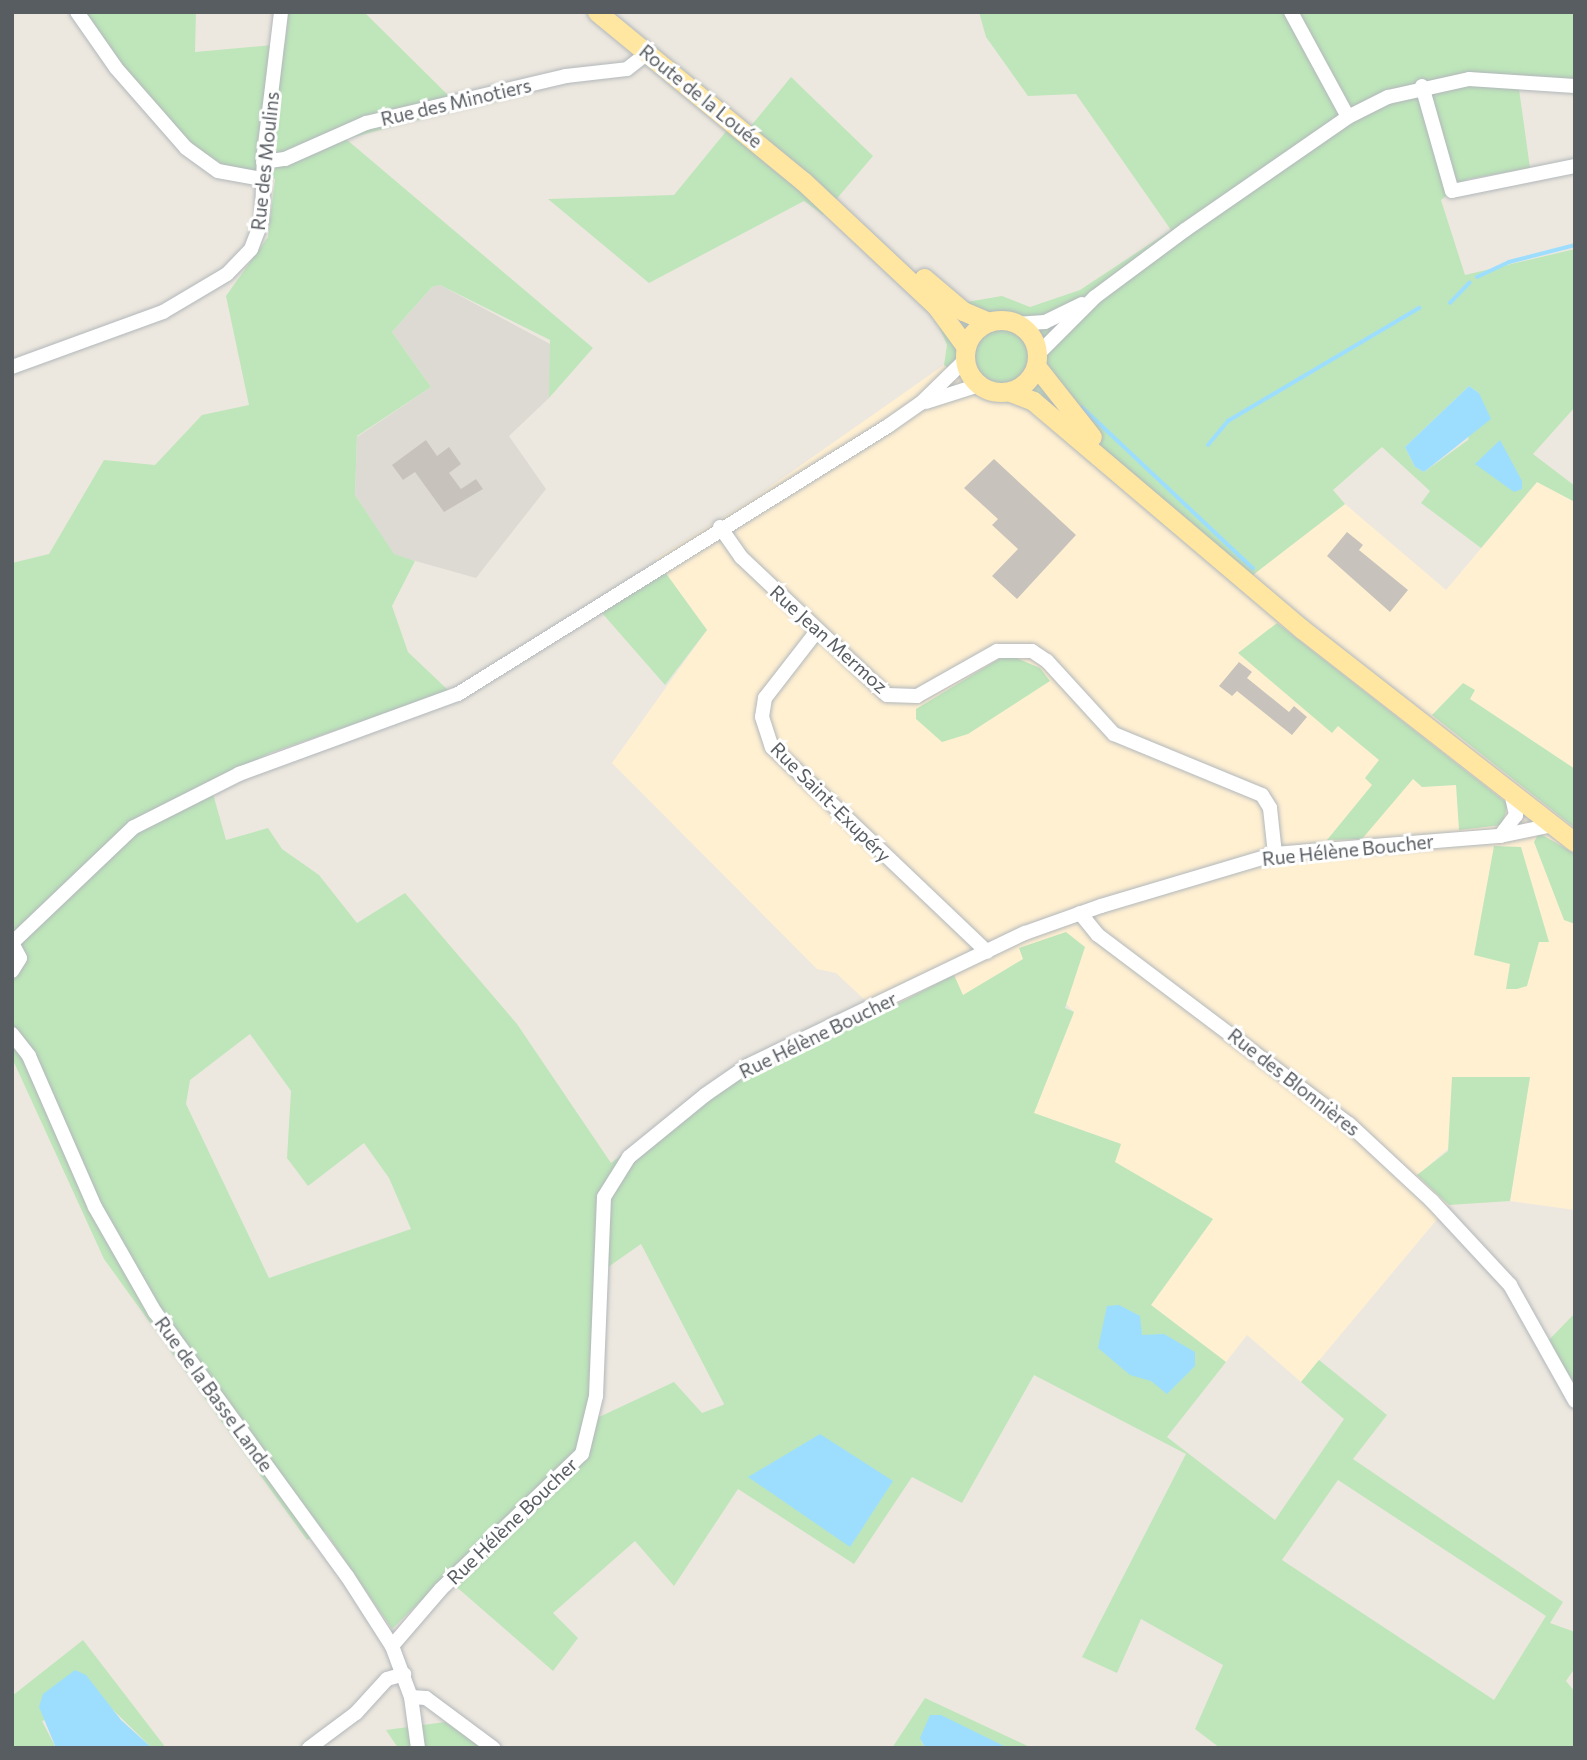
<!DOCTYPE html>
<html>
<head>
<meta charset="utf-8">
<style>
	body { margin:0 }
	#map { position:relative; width:1587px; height:1760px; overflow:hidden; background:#ede8df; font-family:Commissioner,sans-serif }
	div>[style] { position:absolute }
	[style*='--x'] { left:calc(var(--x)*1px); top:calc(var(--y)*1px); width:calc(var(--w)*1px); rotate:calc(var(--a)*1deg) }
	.commercial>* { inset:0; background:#fff0d2 }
	.industrial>* { inset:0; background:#dddad4 }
	.green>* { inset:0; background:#bee6ba }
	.water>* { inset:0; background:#9ddeff }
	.stream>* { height:3.5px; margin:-1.75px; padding:0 1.75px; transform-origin:1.75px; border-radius:1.75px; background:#9ddeff }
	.building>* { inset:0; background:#c7c3bc }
	.roads { filter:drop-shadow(0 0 2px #b2b7bb) drop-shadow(0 0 2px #b2b7bb) }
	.minor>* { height:14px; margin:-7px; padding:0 7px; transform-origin:7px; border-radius:7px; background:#fff }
	.major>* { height:19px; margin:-9.5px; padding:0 9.5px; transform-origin:9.5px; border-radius:9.5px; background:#ffe7a2 }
	.major>.ring { margin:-9.5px; padding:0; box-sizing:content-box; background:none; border:19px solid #ffe7a2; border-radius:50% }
	span { translate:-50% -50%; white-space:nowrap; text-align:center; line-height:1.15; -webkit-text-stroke:6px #fff; paint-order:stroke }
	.street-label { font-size:19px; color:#585d62 }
	.frame { position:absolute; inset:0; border:14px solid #585d62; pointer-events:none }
</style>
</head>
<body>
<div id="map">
	<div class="commercial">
		<i style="clip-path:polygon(944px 365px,985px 396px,1029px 400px,1240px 585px,1345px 504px,1446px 590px,1537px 482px,1575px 502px,1575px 1210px,1510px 1201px,1530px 1077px,1418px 1175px,1449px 1205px,1301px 1382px,1247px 1335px,1226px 1362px,1151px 1305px,1213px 1219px,1114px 1162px,1121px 1144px,1034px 1113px,1074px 1012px,1024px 959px,962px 996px,953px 975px,864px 1021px,860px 1011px,867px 1002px,836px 973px,817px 969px,612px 763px,707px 630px,655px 559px,754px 498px)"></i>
	</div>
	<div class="industrial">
		<i style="clip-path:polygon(440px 285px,552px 345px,549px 398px,509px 436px,546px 489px,476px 578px,394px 555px,355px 495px,357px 437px,431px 387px,392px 332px,432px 287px)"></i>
	</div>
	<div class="green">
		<i style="clip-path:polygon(evenodd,82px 12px,196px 12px,195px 52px,285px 44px,288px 12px,364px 12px,449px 96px,441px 114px,346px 139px,593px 348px,549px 398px,550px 340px,440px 285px,432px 287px,392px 332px,431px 387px,357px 436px,355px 495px,394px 554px,415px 561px,392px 606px,408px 652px,449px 691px,270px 753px,210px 783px,226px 840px,268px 828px,282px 849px,319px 875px,357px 923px,405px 893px,517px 1024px,611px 1163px,747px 1057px,757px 1076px,954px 975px,963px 995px,1023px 959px,1019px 948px,1066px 932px,1085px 947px,1065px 1008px,1074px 1012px,1034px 1113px,1121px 1144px,1115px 1162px,1213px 1219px,1151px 1305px,1226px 1362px,1167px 1437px,1275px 1520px,1344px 1419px,1301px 1382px,1319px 1360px,1387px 1415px,1353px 1459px,1563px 1602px,1550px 1623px,1575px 1632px,1575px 1668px,1566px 1681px,1575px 1692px,1575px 1748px,1220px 1748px,1195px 1729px,1223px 1665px,1141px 1619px,1117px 1673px,1082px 1657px,1186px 1454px,1034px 1375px,962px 1503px,912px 1477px,854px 1564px,738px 1489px,674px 1586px,635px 1541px,553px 1613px,578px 1638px,553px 1671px,445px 1577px,392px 1629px,325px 1531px,307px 1540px,104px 1259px,12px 1058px,12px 563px,49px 554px,104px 460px,155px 465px,202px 415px,249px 405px,226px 296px,268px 237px,275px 179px,222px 164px,190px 145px,145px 99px,82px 12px,250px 1034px,291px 1091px,287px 1158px,308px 1186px,364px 1143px,389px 1178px,411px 1229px,269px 1278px,186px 1104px,190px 1080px,250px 1034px,82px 12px,641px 1244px,724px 1404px,723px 1405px,702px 1413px,674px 1382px,599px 1417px,601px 1272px,641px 1244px,82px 12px,1338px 1480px,1546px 1616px,1494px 1700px,1282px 1560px,1338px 1480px)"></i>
		<i style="clip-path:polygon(evenodd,979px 12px,1575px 12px,1575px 91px,1519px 89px,1530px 168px,1468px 179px,1441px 200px,1465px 275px,1575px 249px,1575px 407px,1533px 454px,1575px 486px,1575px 502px,1537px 482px,1481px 548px,1421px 503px,1430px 491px,1382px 447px,1333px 490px,1345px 504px,1240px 585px,1029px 400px,985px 396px,944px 365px,947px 345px,931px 308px,1002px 296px,1030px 307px,1080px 290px,1171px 230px,1076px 94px,1028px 96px,986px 37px,979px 12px,1469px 386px,1479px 393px,1468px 440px,1424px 472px,1415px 467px,1405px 447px,1469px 386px)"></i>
		<i style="clip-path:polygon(791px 77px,873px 156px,823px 215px,804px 201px,649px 283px,548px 199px,674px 195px,728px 129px,741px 138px)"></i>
		<i style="clip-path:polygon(665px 572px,707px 630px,665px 685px,602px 613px)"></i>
		<i style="clip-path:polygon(1277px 623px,1508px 804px,1502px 825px,1459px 830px,1456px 785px,1422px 787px,1413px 779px,1362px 839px,1327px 840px,1372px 785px,1365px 778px,1379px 760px,1338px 726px,1332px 733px,1238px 653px)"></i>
		<i style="clip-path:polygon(1012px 656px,1040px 668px,1050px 681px,968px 734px,942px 742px,916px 719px,916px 709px,999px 659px)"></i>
		<i style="clip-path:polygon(1463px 683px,1475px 690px,1470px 699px,1575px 769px,1575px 828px,1432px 715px)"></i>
		<i style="clip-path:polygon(1539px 833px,1575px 854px,1575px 924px,1564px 920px,1534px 842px)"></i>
		<i style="clip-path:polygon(1494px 846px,1521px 847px,1549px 942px,1539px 942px,1527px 986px,1517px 989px,1506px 989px,1510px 964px,1474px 955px)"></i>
		<i style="clip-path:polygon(1452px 1077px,1530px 1077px,1510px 1201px,1449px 1205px,1417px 1175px,1448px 1151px)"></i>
		<i style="clip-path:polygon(1575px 1313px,1575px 1385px,1548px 1341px)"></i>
		<i style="clip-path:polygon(83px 1640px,166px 1748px,152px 1748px,106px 1703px,42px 1721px,56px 1748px,12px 1748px,12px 1696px)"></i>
		<i style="clip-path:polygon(925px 1698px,1032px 1748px,921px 1741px,925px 1748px,892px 1748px)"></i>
		<i style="clip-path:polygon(445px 1722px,483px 1748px,398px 1748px,386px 1730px)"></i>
	</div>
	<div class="water">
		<i style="clip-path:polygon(1469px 386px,1479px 393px,1491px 419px,1424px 472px,1415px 467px,1405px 447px)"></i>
		<i style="clip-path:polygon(1500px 440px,1522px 481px,1522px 489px,1514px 492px,1475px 464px)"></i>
		<i style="clip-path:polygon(1119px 1305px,1140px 1316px,1142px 1335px,1164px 1334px,1195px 1352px,1195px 1366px,1167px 1394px,1151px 1381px,1130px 1375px,1098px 1348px,1107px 1306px)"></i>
		<i style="clip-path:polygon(820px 1434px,893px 1481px,850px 1547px,748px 1477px)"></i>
		<i style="clip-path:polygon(75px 1670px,86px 1675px,121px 1720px,152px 1748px,56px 1748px,39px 1707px,43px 1694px)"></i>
		<i style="clip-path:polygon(930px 1715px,941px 1715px,1008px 1748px,925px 1748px,920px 1738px)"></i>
	</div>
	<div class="stream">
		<i style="--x:1477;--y:277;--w:35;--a:-25"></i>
		<i style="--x:1509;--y:262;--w:68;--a:-14.4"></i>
		<i style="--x:1450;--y:303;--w:28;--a:-46"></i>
		<i style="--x:1082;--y:407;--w:235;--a:43.3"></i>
		<i style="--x:1208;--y:445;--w:31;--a:-50"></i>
		<i style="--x:1228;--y:421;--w:222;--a:-30.6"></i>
	</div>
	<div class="building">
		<i style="clip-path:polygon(426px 440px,437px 456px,449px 447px,461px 464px,449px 473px,461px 489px,476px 479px,483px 489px,444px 512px,415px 472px,403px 480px,392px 465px)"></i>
		<i style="clip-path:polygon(994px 459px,1076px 535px,1017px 599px,992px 576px,1018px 549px,992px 525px,998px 519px,964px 488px)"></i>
		<i style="clip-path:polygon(1347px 532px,1363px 545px,1359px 550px,1408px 590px,1390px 612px,1327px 556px)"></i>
		<i style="clip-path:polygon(1239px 662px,1252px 672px,1247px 678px,1289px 712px,1294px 706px,1307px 717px,1292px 735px,1237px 691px,1232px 696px,1219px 686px)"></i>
	</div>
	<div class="roads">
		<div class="minor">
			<i style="--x:77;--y:12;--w:68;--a:55.1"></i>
			<i style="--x:116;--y:68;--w:106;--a:48.8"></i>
			<i style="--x:186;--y:148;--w:39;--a:36"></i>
			<i style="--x:218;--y:171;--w:45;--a:10.3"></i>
			<i style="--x:1291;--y:12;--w:119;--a:61.5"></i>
			<i style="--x:1422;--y:86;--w:109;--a:74.1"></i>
			<i style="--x:1452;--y:191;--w:126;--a:-11.5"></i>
			<i style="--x:263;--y:162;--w:22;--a:-8"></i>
			<i style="--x:285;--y:159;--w:89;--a:-24"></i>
			<i style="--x:366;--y:123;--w:205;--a:-13.2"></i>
			<i style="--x:566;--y:76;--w:61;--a:-6.5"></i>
			<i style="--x:627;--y:69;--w:28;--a:-38"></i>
			<i style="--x:1016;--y:324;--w:29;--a:-4"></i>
			<i style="--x:1045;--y:322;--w:41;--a:-25.9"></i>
			<i style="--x:1037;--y:355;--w:82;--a:-45"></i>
			<i style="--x:1095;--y:297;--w:112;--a:-36.7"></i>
			<i style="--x:1185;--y:230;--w:198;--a:-34.7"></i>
			<i style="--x:1348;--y:117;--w:45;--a:-26.6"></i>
			<i style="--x:1388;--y:97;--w:83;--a:-12.5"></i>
			<i style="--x:1469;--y:79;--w:106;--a:3.8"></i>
			<i style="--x:12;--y:367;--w:161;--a:-20"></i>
			<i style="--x:163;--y:312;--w:74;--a:-30.7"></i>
			<i style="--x:227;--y:274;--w:35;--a:-46"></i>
			<i style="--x:251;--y:249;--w:31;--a:-69"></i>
			<i style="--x:262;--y:220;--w:67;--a:-88.3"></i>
			<i style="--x:264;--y:153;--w:142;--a:-83.1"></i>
			<i style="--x:926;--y:402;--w:56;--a:-17.8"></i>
			<i style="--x:720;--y:527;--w:37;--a:55"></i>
			<i style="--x:741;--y:557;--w:201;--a:43.4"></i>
			<i style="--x:887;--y:695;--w:30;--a:2"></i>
			<i style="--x:917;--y:696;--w:92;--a:-29.4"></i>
			<i style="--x:997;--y:651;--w:35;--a:0"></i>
			<i style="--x:1032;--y:651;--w:18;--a:34"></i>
			<i style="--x:1047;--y:661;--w:99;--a:47.5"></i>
			<i style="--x:1114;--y:734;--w:160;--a:22.4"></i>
			<i style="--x:1262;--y:795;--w:15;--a:58"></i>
			<i style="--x:1270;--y:808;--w:46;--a:83.8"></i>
			<i style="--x:817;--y:631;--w:85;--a:127.8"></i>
			<i style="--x:765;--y:698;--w:19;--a:99"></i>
			<i style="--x:762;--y:717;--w:32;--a:72"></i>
			<i style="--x:772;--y:747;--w:297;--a:43.6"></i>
			<i style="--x:1511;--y:793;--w:23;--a:77"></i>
			<i style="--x:1516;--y:815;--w:26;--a:127"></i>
			<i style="--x:1500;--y:836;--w:53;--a:-11.9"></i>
			<i style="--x:1080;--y:913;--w:28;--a:51"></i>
			<i style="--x:1098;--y:935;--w:314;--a:37"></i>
			<i style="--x:1349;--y:1124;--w:113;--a:42.9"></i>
			<i style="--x:1432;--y:1201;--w:115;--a:47.1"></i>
			<i style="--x:1510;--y:1285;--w:133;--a:60.7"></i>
			<i style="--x:12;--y:971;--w:15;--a:-58"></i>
			<i style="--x:20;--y:958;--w:17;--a:-118"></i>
			<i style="--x:12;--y:943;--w:168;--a:-43.6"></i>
			<i style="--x:134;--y:827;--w:118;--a:-26.8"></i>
			<i style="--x:239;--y:774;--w:233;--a:-20.1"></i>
			<i style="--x:458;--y:694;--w:507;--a:-31.93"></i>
			<i style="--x:888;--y:426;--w:40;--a:-34.9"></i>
			<i style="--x:921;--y:403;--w:62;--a:-44.3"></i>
			<i style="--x:12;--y:1034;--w:28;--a:52"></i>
			<i style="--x:29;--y:1056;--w:165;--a:66.4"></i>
			<i style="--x:95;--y:1207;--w:121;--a:60.3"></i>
			<i style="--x:155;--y:1312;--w:326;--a:54"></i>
			<i style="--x:347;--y:1576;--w:83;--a:57.3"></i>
			<i style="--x:392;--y:1646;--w:54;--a:69.6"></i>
			<i style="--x:411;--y:1697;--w:51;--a:82.2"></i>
			<i style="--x:392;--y:1646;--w:75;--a:-49.3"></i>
			<i style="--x:441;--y:1589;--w:195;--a:-43.8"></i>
			<i style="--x:582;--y:1454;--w:60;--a:-76.4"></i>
			<i style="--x:596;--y:1396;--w:199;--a:-87.7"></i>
			<i style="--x:604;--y:1197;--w:47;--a:-58"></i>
			<i style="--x:629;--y:1157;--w:98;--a:-39.2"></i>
			<i style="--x:705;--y:1095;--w:51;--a:-34.6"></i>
			<i style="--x:747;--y:1066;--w:308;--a:-25.6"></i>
			<i style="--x:1025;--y:933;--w:81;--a:-19.6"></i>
			<i style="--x:1101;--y:906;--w:182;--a:-16.6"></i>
			<i style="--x:1275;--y:854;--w:226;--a:-4.6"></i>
			<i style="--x:411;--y:1697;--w:15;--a:4"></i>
			<i style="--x:426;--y:1698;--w:84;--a:36.7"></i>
			<i style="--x:309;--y:1748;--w:59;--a:-36.7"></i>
			<i style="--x:356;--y:1713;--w:46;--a:-47.6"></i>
			<i style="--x:387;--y:1679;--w:18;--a:-16"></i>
		</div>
		<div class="major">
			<i style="--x:597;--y:12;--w:266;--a:39.4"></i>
			<i style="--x:803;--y:181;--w:183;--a:43.2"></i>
			<i style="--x:936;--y:306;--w:51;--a:53.8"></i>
			<i style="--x:924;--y:278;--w:51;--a:40.2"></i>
			<i style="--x:963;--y:311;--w:28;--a:23"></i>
			<i class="ring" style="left:965px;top:320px;width:53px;height:53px"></i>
			<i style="--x:1036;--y:366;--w:90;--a:51.7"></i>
			<i style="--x:1010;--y:392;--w:25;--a:21"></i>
			<i style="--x:1033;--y:401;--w:353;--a:40.3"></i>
			<i style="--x:1302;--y:629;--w:346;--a:38"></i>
		</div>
	</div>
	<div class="street-label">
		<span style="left:701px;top:96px;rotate:39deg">Route de la Louée</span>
		<span style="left:456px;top:102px;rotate:-13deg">Rue des Minotiers</span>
		<span style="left:265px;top:161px;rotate:-84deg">Rue des Moulins</span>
		<span style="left:829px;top:639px;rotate:42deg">Rue Jean Mermoz</span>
		<span style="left:831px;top:802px;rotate:45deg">Rue Saint-Exupéry</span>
		<span style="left:1348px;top:850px;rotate:-6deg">Rue Hélène Boucher</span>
		<span style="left:818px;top:1035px;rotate:-26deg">Rue Hélène Boucher</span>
		<span style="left:1294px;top:1082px;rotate:38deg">Rue des Blonnières</span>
		<span style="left:214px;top:1394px;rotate:54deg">Rue de la Basse Lande</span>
		<span style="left:512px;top:1521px;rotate:-44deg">Rue Hélène Boucher</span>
	</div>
	<div class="frame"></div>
</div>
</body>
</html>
